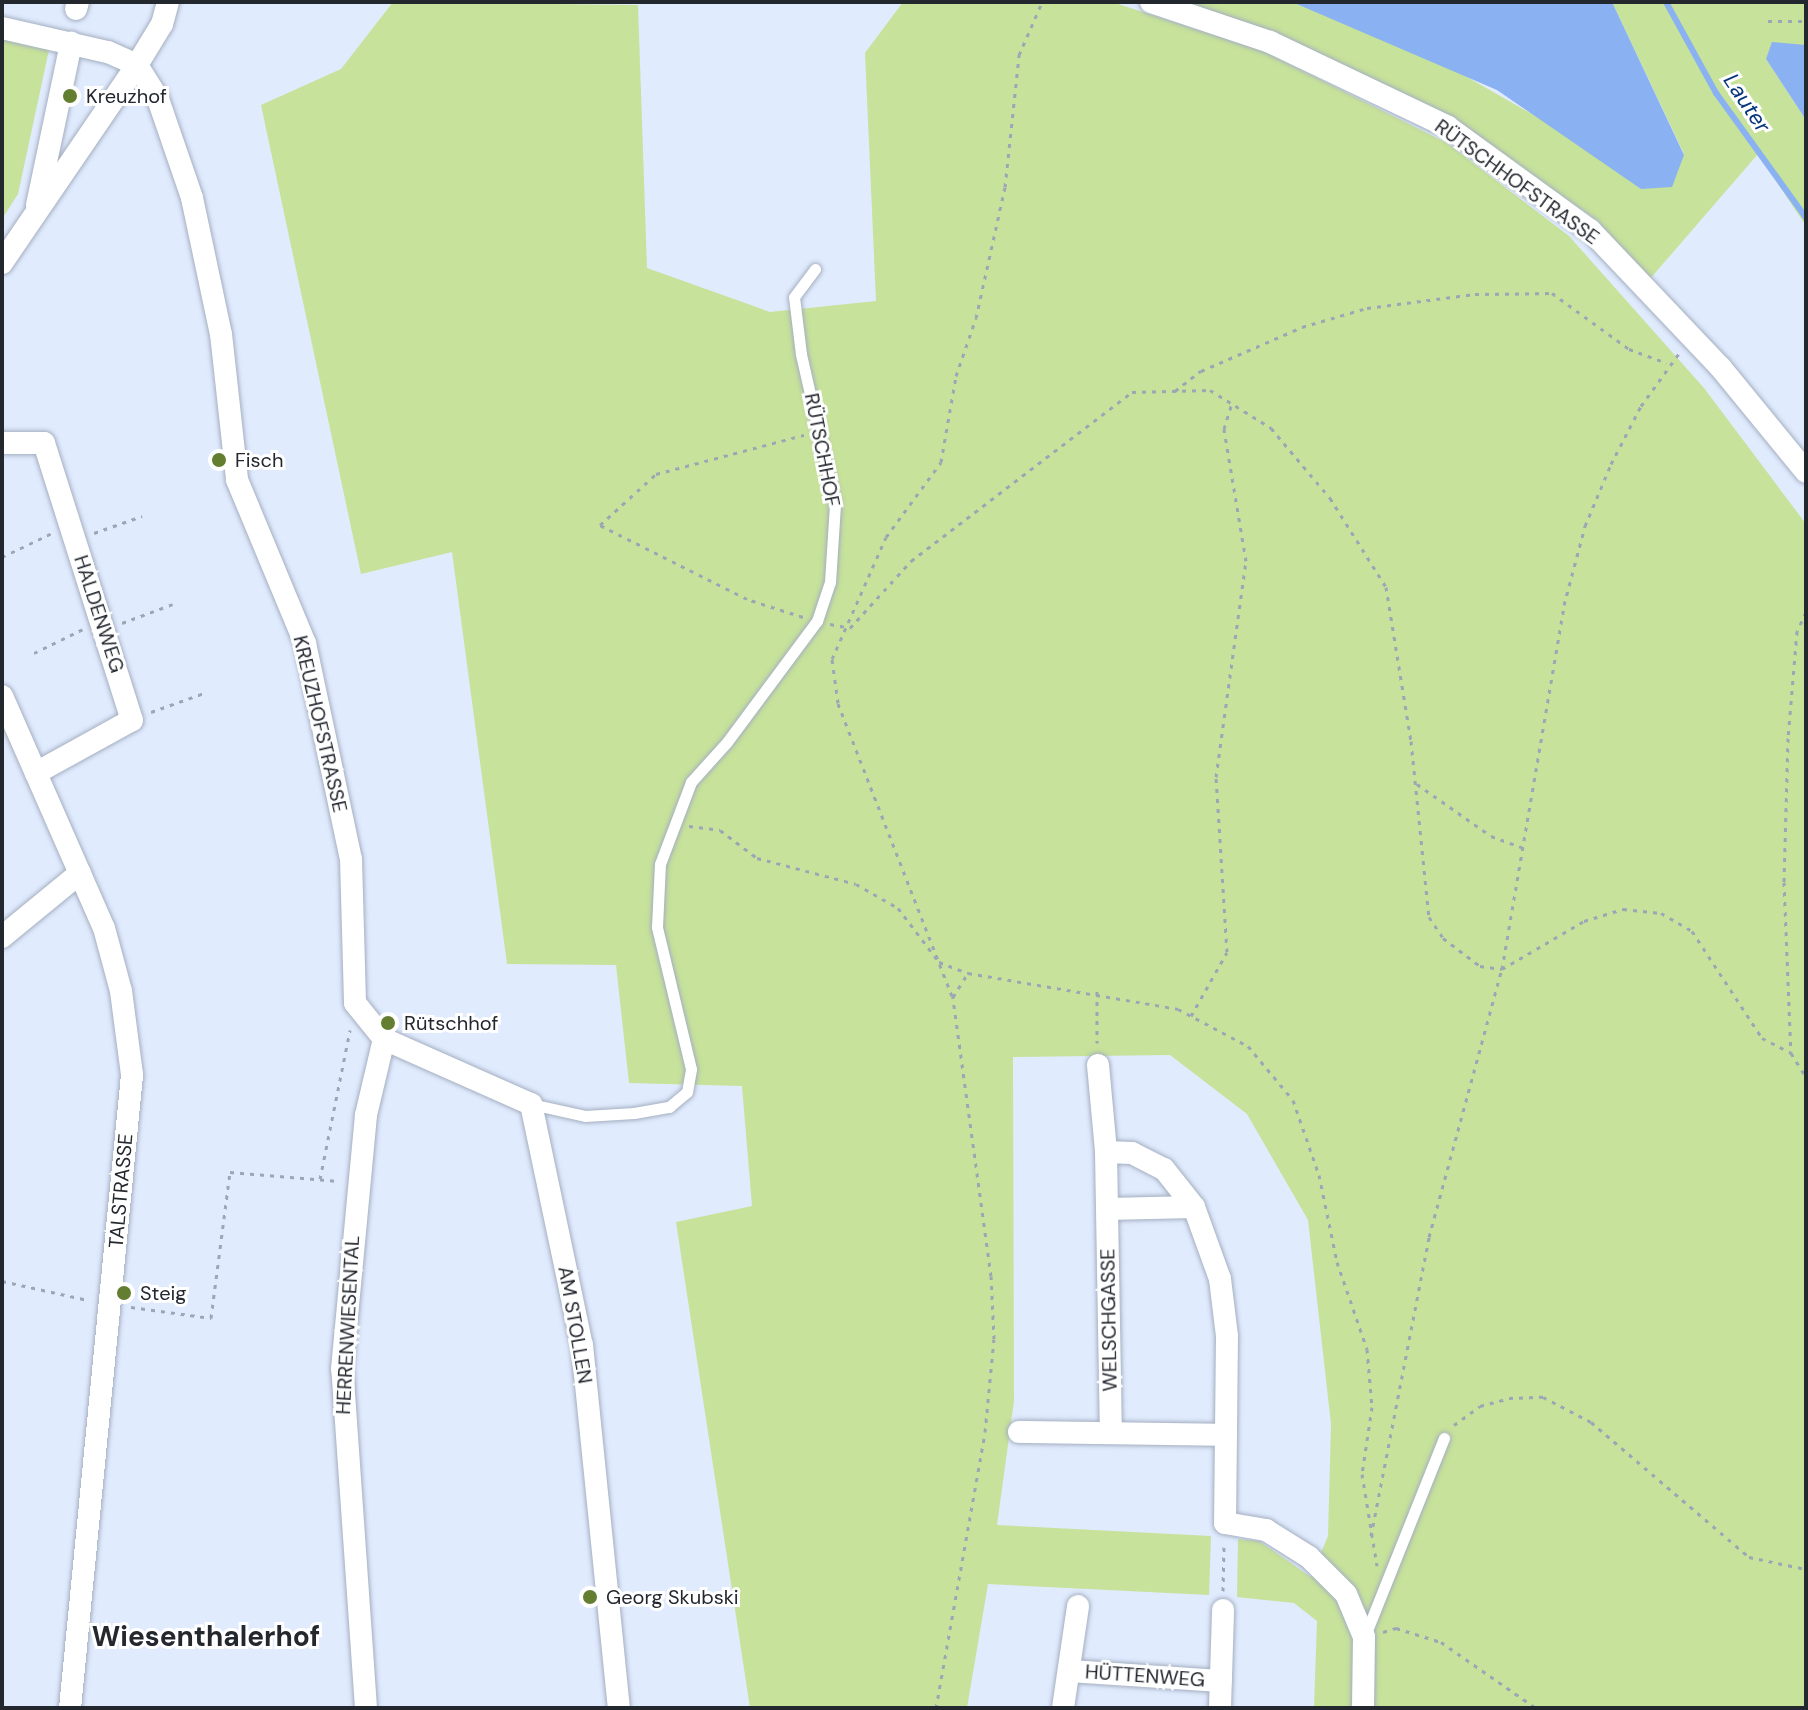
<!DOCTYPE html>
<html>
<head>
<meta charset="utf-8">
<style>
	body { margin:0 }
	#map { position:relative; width:1808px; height:1710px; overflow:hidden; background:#e0ebfe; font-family:"DM Sans",sans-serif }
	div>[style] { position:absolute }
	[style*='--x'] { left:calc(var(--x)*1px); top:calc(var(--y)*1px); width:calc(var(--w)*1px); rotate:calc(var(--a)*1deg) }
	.green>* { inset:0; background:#c7e29a }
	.water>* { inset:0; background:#8ab1f1 }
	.stream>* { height:6px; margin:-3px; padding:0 3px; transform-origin:3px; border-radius:3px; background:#8ab1f1 }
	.path>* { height:3px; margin-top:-1.5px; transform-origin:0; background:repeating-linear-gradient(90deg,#9da6b5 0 4px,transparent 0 10px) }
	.roads { filter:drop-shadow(0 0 2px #a4afc0) drop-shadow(0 0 2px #a4afc0) }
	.service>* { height:11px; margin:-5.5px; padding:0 5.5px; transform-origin:5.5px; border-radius:5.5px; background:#fff }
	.minor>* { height:22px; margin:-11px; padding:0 11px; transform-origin:11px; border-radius:11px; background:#fff }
	.dots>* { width:22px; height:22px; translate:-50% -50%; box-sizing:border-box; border:4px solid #fff; border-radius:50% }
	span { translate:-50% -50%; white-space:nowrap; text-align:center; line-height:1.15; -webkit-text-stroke:6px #fff; paint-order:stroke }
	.poi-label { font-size:20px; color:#23272e }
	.left { translate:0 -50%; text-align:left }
	.street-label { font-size:20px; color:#23272e }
	.water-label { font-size:22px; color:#07367e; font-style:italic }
	.district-label { font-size:28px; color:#23272e; font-weight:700 }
	.frame { position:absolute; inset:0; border:4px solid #23272e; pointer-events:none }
</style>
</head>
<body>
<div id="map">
	<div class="green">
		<i style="clip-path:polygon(393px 2px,638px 5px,647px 268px,770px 312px,876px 301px,865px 53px,903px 2px,1112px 2px,1263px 51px,1447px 143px,1569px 236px,1704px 388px,1806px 524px,1806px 1708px,1314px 1708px,1317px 1621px,1294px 1603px,1237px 1597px,1238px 1539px,1259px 1541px,1311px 1577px,1328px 1536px,1331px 1424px,1308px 1220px,1247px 1114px,1170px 1055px,1013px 1057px,1014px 1401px,997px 1525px,1211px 1536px,1209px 1595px,988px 1584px,967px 1708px,750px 1708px,676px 1222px,752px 1206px,742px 1086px,629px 1083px,616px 965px,507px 964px,452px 552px,361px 574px,261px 105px,341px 69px)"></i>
		<i style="clip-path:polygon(1174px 2px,1292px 2px,1439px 61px,1565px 133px,1641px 189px,1684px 154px,1612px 2px,1806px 2px,1806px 45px,1766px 59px,1806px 120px,1806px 226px,1758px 154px,1649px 280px,1599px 222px,1454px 119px)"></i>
		<i style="clip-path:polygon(2px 21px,19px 44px,49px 50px,18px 194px,2px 219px)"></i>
	</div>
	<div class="water">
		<i style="clip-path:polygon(1292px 2px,1612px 2px,1684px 155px,1672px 187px,1641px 189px,1497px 90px)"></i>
		<i style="clip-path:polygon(1772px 42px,1806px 45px,1806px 120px,1766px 59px)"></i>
	</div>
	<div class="stream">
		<i style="--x:1666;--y:2;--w:104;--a:61.2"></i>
		<i style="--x:1716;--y:93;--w:154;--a:54.2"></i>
	</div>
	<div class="path">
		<i style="--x:1768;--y:21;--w:38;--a:0"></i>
		<i style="--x:1175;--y:391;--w:33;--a:-38"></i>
		<i style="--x:1201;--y:371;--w:110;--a:-23.5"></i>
		<i style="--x:1302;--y:327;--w:68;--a:-16.3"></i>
		<i style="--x:1367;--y:308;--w:109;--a:-7.4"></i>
		<i style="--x:1475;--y:294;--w:77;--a:-0.7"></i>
		<i style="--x:1552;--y:293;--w:95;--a:36"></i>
		<i style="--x:1629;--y:349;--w:40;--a:20.2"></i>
		<i style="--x:94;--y:533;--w:51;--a:-19.5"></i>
		<i style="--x:2;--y:557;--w:55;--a:-25.6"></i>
		<i style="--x:1806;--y:612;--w:21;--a:115"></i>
		<i style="--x:1797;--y:631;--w:107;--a:94.8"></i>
		<i style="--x:1788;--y:738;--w:144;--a:91.6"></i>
		<i style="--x:1784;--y:882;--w:171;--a:87.7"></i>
		<i style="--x:1791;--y:1053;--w:28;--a:58"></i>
		<i style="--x:803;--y:617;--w:59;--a:-162.2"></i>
		<i style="--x:747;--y:599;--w:165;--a:-153.3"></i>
		<i style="--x:600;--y:525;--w:76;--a:-42.3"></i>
		<i style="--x:656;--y:474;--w:153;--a:-14.8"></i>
		<i style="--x:122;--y:623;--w:54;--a:-20.4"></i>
		<i style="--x:830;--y:624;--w:20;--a:11"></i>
		<i style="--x:850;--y:628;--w:91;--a:-47.7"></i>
		<i style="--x:911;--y:561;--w:278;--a:-37.4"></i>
		<i style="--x:1132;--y:392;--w:78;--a:-1.5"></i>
		<i style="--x:1210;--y:390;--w:72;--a:31.9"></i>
		<i style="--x:1271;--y:428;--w:92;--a:49.9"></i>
		<i style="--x:1330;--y:498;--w:105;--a:57.8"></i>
		<i style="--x:1386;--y:587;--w:156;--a:80.8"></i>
		<i style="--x:1411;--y:741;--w:177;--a:84.2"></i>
		<i style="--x:1429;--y:917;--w:25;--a:56"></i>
		<i style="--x:1443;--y:938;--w:46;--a:37.1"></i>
		<i style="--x:1480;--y:966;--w:22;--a:8"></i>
		<i style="--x:1502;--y:969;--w:95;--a:-30.3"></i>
		<i style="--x:1584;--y:921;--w:41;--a:-17.1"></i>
		<i style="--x:1623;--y:909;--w:38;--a:6"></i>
		<i style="--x:1661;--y:913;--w:36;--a:30"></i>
		<i style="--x:1692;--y:931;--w:128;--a:56.8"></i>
		<i style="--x:1762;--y:1038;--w:33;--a:27"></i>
		<i style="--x:34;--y:653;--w:55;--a:-26.1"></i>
		<i style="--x:151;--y:712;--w:59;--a:-19.7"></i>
		<i style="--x:1417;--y:784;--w:90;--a:35.1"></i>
		<i style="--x:1491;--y:836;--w:33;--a:20"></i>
		<i style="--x:689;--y:826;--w:31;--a:7"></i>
		<i style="--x:720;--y:830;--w:46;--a:37.1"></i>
		<i style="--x:757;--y:858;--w:102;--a:14.7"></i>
		<i style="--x:856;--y:884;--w:48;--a:29.7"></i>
		<i style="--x:898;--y:908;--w:68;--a:52.8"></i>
		<i style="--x:939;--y:962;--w:31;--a:21"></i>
		<i style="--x:1097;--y:991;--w:52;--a:90"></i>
		<i style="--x:952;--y:996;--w:314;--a:-111.3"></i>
		<i style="--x:838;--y:703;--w:44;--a:-97.8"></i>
		<i style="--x:832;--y:659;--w:133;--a:-66.1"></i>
		<i style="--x:886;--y:537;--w:93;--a:-53.7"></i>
		<i style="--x:941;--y:462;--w:87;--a:-80.1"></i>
		<i style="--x:956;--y:376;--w:61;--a:-71"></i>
		<i style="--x:976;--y:318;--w:134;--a:-77.5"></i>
		<i style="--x:1005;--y:187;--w:133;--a:-83.9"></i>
		<i style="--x:1019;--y:55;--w:58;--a:-66.5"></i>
		<i style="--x:1191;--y:1016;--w:73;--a:-60.6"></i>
		<i style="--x:1227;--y:952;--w:175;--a:-93.6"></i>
		<i style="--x:1216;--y:777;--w:218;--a:-82.1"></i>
		<i style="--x:1246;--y:561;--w:134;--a:-99.5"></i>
		<i style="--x:1224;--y:429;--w:27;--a:-73"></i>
		<i style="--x:320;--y:1179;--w:152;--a:-78.6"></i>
		<i style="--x:2;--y:1281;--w:88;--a:12.5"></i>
		<i style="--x:131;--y:1307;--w:81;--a:7.8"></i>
		<i style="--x:211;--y:1318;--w:147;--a:-82.6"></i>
		<i style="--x:230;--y:1172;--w:109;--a:4.7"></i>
		<i style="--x:1454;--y:1425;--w:32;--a:-36"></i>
		<i style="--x:1480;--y:1406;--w:30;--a:-15"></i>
		<i style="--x:1509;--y:1398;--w:34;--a:-2"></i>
		<i style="--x:1543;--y:1397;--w:54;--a:27.5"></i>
		<i style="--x:1591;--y:1422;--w:208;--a:40.5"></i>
		<i style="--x:1749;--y:1557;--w:58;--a:11.9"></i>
		<i style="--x:1371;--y:1536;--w:305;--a:-79"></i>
		<i style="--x:1429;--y:1237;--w:278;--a:-74.8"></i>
		<i style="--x:1502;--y:969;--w:369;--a:-80.3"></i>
		<i style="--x:1564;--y:605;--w:82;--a:-75.1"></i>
		<i style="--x:1585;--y:526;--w:67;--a:-67.2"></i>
		<i style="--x:1611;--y:464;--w:65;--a:-62.7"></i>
		<i style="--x:1641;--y:406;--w:67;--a:-54.2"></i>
		<i style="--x:1223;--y:1591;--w:48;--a:-88.8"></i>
		<i style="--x:1383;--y:1632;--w:14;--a:-17"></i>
		<i style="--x:1396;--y:1628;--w:47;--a:17.3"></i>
		<i style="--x:1441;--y:1642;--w:116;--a:34.8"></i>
		<i style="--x:936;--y:1708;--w:280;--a:-79.9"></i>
		<i style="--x:985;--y:1432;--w:93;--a:-84.5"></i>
		<i style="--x:994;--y:1339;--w:63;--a:-92.7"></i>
		<i style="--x:991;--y:1276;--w:282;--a:-97.8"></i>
		<i style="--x:953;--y:997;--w:28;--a:-58"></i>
		<i style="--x:968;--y:973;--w:213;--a:9.7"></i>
		<i style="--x:1178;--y:1009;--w:79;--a:27.9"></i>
		<i style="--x:1248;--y:1046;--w:70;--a:50.2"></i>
		<i style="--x:1293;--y:1100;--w:79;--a:70.9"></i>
		<i style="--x:1319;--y:1175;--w:89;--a:78.3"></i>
		<i style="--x:1337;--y:1262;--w:92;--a:71"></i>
		<i style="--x:1367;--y:1349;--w:58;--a:85.1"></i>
		<i style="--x:1372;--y:1407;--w:68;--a:98.5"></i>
		<i style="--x:1362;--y:1474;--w:93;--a:80.7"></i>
	</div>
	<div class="roads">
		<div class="service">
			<i style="--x:531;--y:1104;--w:55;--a:12.5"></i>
			<i style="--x:585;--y:1116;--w:49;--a:-3.5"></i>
			<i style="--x:634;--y:1113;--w:36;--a:-10"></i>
			<i style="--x:669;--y:1107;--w:23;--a:-40"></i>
			<i style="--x:687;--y:1092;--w:23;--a:-80"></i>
			<i style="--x:691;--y:1069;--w:146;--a:-103.5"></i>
			<i style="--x:657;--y:927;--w:63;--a:-87.3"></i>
			<i style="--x:660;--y:864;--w:88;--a:-69.3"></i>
			<i style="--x:691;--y:782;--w:54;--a:-48"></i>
			<i style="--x:727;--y:742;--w:151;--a:-53.4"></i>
			<i style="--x:817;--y:621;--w:41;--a:-71.6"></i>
			<i style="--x:830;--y:582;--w:78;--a:-86.3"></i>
			<i style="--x:835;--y:504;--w:154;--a:-102.8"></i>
			<i style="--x:801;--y:354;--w:57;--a:-97"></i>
			<i style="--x:794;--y:297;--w:35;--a:-53"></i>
			<i style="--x:1366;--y:1633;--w:210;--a:-68.2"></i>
		</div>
		<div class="minor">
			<i style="--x:168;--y:2;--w:23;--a:105"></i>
			<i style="--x:162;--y:24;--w:48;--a:121.4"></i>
			<i style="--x:137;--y:65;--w:40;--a:58"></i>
			<i style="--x:158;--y:99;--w:105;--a:71"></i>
			<i style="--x:192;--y:198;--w:139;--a:78"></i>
			<i style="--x:221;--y:334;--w:147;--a:83.7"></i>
			<i style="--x:237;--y:480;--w:177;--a:67.4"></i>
			<i style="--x:305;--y:643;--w:221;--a:78"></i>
			<i style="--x:351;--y:859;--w:144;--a:88.4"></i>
			<i style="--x:355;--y:1003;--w:46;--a:51.1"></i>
			<i style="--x:384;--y:1039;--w:161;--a:23.9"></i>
			<i style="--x:531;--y:1104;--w:246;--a:78.1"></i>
			<i style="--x:582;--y:1345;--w:365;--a:84.2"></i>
			<i style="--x:1151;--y:2;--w:126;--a:18.6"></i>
			<i style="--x:1270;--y:42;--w:197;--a:25.5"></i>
			<i style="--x:1448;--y:127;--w:175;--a:36"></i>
			<i style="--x:1590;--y:230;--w:190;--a:46.5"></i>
			<i style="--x:1721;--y:368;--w:134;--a:50.7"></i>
			<i style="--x:76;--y:9;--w:7;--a:-74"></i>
			<i style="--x:2;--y:28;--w:109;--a:12.8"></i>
			<i style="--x:108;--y:52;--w:32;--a:24"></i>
			<i style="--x:137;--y:65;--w:240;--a:124.3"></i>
			<i style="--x:37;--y:205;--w:166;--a:-78.1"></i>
			<i style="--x:2;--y:443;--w:42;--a:0"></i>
			<i style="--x:44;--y:443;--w:291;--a:72.4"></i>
			<i style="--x:132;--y:720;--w:110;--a:151.1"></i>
			<i style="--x:2;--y:696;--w:253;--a:66.3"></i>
			<i style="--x:104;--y:928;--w:65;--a:74.9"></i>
			<i style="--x:121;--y:991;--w:85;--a:82.5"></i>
			<i style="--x:132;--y:1075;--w:636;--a:95.59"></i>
			<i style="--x:2;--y:937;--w:101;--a:-39.4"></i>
			<i style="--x:1098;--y:1065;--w:87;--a:84.7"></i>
			<i style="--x:1106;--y:1152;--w:279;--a:89"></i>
			<i style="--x:1106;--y:1152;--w:26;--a:2"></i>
			<i style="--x:1132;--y:1153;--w:36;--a:27"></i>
			<i style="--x:1164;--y:1169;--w:48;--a:51.7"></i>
			<i style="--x:1194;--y:1207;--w:77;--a:70.1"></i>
			<i style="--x:1220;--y:1279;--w:57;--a:83"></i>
			<i style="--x:1227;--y:1336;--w:187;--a:90.6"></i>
			<i style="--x:1225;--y:1523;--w:42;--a:9.7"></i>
			<i style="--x:1266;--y:1530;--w:51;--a:32.1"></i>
			<i style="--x:1309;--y:1557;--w:52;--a:45"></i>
			<i style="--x:1346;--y:1594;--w:47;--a:67.3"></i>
			<i style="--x:1364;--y:1637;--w:71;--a:90.8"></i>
			<i style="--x:1107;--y:1209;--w:87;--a:-1.3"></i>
			<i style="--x:1019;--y:1432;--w:207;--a:0.8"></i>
			<i style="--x:1069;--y:1671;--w:152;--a:3.8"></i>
			<i style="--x:366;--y:1708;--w:340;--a:-94"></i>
			<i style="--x:342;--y:1369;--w:255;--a:-84.6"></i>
			<i style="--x:366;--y:1115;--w:78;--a:-76.7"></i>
			<i style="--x:1063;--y:1708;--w:103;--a:-81.6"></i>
			<i style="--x:1220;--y:1708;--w:98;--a:-88.2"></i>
		</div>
	</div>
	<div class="dots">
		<i style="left:70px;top:96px;background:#647e31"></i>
		<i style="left:219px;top:460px;background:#647e31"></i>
		<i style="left:388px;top:1023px;background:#647e31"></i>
		<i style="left:124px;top:1293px;background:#647e31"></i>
		<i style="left:590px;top:1597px;background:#647e31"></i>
	</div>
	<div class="poi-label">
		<span class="left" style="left:86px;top:96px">Kreuzhof</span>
		<span class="left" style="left:235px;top:460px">Fisch</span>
		<span class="left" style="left:404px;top:1023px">Rütschhof</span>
		<span class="left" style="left:140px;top:1293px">Steig</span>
		<span class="left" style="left:606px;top:1597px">Georg Skubski</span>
	</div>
	<div class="street-label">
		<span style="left:1517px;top:182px;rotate:36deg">RÜTSCHHOFSTRASSE</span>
		<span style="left:822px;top:450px;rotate:79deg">RÜTSCHHOF</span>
		<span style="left:99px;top:614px;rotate:72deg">HALDENWEG</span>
		<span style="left:320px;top:724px;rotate:77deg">KREUZHOFSTRASSE</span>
		<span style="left:121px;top:1191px;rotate:-85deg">TALSTRASSE</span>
		<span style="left:1109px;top:1320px;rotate:-91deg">WELSCHGASSE</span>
		<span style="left:348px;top:1325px;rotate:-87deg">HERRENWIESENTAL</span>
		<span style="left:575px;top:1325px;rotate:80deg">AM STOLLEN</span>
		<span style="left:1145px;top:1676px;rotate:4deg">HÜTTENWEG</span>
	</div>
	<div class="water-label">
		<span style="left:1747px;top:103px;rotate:56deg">Lauter</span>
	</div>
	<div class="district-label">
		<span style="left:206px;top:1637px">Wiesenthalerhof</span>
	</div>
	<div class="frame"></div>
</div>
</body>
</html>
